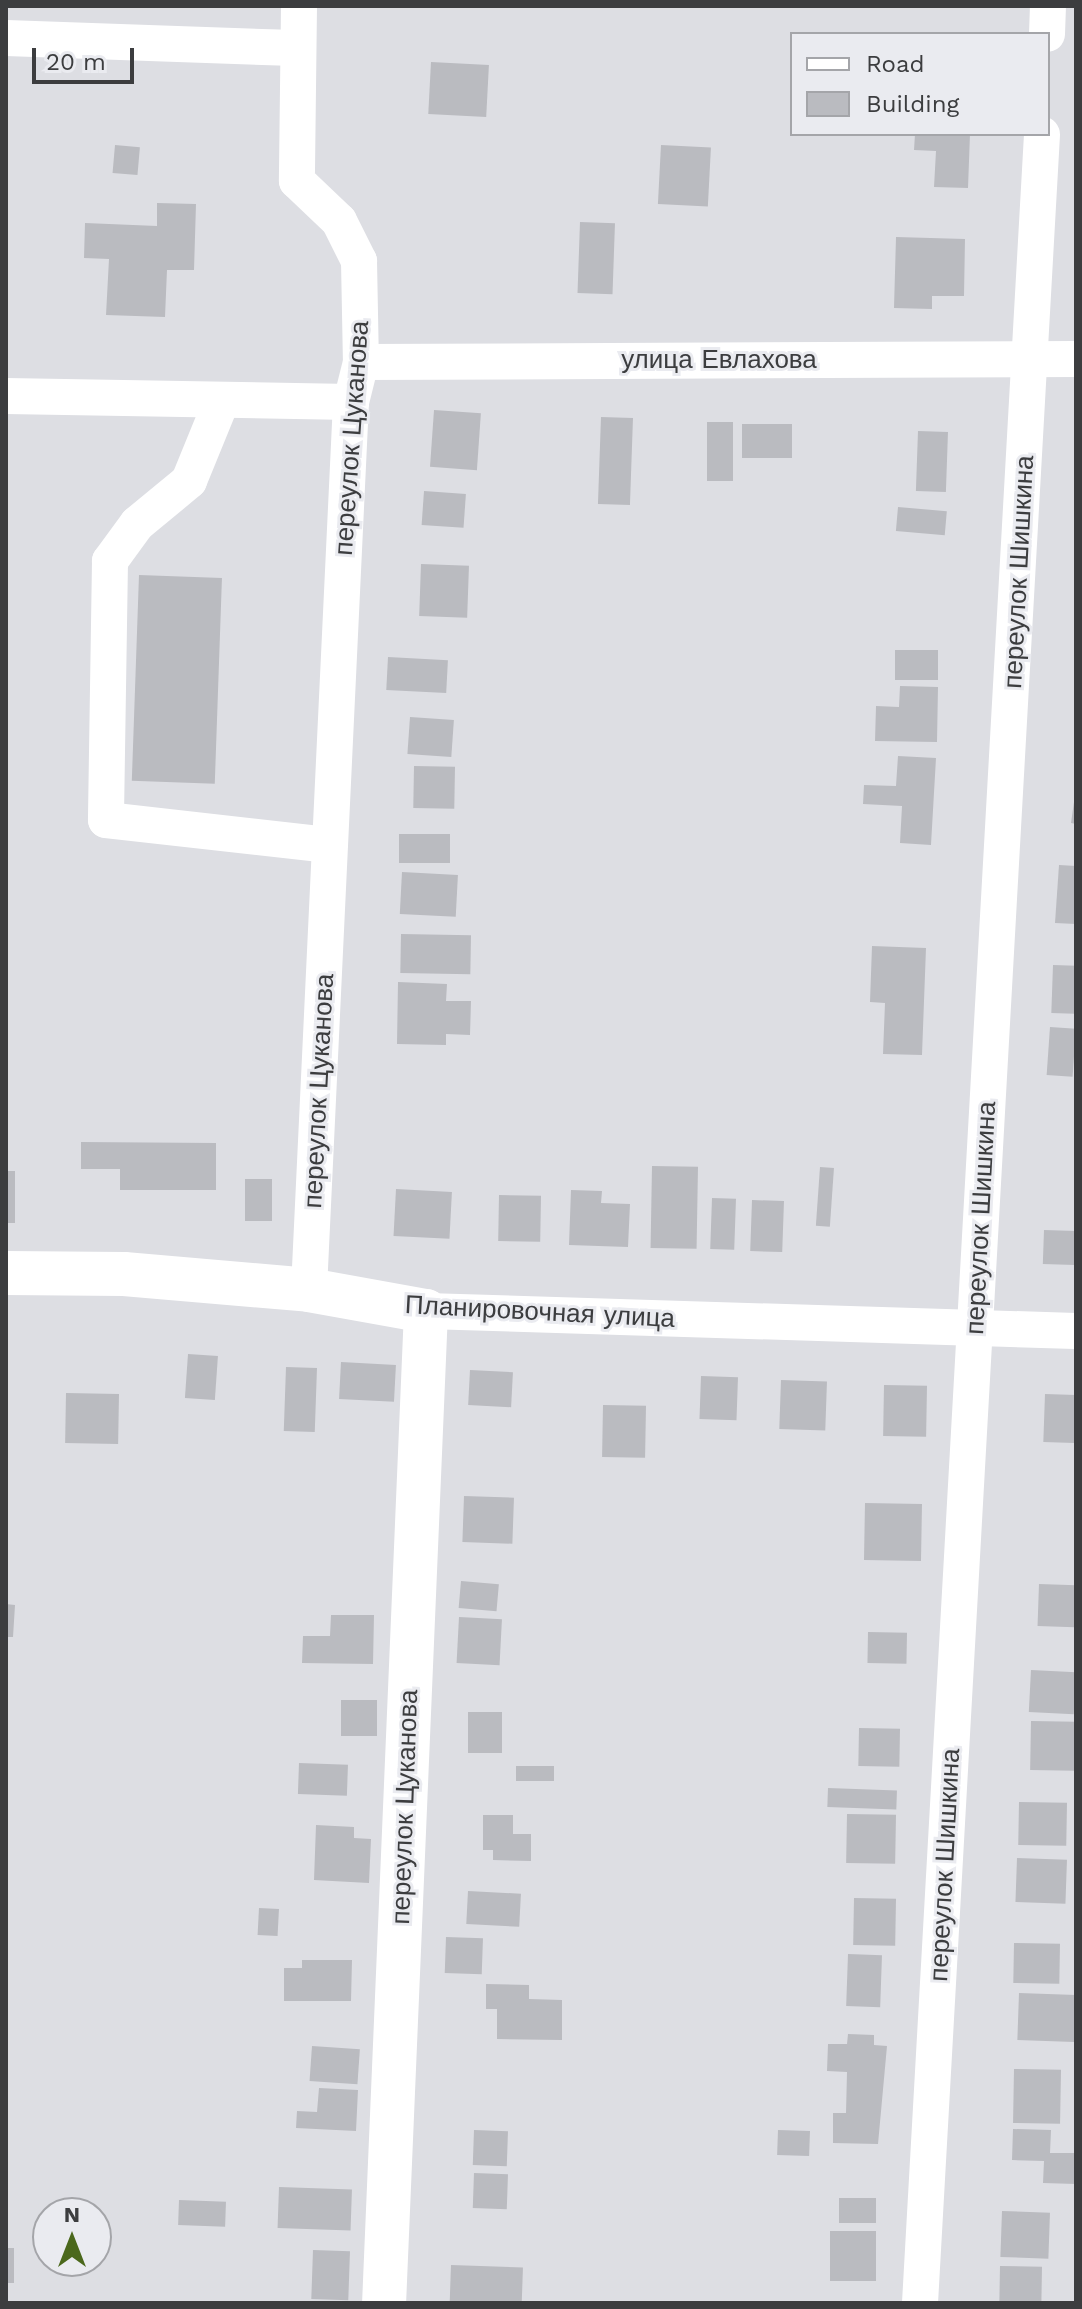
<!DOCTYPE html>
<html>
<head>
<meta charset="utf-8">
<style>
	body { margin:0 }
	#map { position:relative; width:1082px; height:2309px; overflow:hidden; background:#dddee3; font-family:"Work Sans",sans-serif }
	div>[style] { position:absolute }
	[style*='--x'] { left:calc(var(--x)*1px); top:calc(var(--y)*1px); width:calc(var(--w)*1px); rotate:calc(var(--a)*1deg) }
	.building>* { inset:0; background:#babbc0; transform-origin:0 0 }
	.street>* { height:36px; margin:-18px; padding:0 18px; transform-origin:18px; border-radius:18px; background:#fff }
	.secondary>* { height:44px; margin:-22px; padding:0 22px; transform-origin:22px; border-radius:22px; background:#fff }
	span { translate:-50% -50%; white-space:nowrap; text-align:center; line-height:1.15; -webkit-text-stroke:6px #eaebf0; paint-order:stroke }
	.street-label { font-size:26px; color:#3c3d3f }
	.frame { position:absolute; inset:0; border:8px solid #3c3d3f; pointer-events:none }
	.legend { position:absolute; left:790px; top:32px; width:260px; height:104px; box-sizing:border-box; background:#eaebf0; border:2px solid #a4a5a9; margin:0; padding:10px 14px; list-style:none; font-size:24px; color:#3c3d3f }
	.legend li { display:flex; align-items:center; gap:16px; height:40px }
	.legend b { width:40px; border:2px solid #a4a5a9 }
	.north { position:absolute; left:32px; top:2197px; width:80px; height:80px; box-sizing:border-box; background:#eaebf0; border:2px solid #a4a5a9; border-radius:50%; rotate:0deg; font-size:22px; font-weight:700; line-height:32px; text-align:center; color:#3c3d3f }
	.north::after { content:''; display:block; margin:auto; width:28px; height:36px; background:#4b681c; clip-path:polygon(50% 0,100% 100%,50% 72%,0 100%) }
	.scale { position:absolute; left:32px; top:48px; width:102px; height:36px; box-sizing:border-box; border:4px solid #3c3d3f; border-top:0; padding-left:10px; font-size:24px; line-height:28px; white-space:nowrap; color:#3c3d3f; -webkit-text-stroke:6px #eaebf0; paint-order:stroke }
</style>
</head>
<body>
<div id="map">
	<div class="building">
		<i style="left:431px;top:62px;width:58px;height:52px;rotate:3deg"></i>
		<i style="clip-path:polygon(915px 134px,970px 134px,968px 188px,934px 187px,936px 151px,914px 150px)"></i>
		<i style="left:115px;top:145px;width:25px;height:28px;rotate:5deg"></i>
		<i style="left:661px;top:145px;width:50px;height:59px;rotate:3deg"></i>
		<i style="clip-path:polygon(157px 203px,196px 204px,194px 270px,167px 270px,165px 317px,106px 315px,109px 259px,84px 258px,85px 223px,157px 226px)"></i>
		<i style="left:580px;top:222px;width:35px;height:71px;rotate:2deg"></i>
		<i style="clip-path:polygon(896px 237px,965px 239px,964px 296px,932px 296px,932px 309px,894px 308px)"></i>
		<i style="left:434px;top:410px;width:47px;height:57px;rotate:4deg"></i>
		<i style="left:601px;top:417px;width:32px;height:87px;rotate:2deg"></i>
		<i style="left:707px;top:422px;width:26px;height:59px"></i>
		<i style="left:742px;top:424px;width:50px;height:34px"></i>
		<i style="left:918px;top:431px;width:30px;height:60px;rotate:2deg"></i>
		<i style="left:424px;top:491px;width:42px;height:34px;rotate:4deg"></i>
		<i style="left:898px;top:507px;width:49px;height:24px;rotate:5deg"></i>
		<i style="left:421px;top:564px;width:48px;height:52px;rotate:2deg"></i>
		<i style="left:139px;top:575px;width:83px;height:206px;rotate:2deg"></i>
		<i style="left:895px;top:650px;width:43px;height:30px"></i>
		<i style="left:388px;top:657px;width:60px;height:33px;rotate:3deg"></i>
		<i style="clip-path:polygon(900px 686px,938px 687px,937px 742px,875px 741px,876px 706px,899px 707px)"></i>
		<i style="left:410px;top:717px;width:44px;height:37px;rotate:4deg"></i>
		<i style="clip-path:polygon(898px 756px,936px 758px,931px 845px,900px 843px,902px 806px,863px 804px,864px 785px,896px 786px)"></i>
		<i style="left:414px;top:766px;width:41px;height:42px;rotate:1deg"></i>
		<i style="clip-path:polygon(1076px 788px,1076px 824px,1071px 823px)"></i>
		<i style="left:399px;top:834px;width:51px;height:29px"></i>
		<i style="clip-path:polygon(1059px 865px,1076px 866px,1076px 924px,1055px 923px)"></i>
		<i style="left:402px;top:872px;width:56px;height:42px;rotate:3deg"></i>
		<i style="left:401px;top:934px;width:70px;height:39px;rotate:1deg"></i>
		<i style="clip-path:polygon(872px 946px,926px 948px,922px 1055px,883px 1054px,885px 1003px,870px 1002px)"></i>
		<i style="left:1053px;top:965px;width:23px;height:48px;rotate:2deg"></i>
		<i style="clip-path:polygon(398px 982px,447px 984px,446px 1001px,471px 1001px,470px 1035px,446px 1034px,446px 1045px,397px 1044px)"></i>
		<i style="left:1050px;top:1027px;width:26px;height:48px;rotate:4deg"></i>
		<i style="clip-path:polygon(81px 1142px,216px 1143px,216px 1190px,120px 1190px,120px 1169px,81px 1169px)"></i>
		<i style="left:652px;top:1166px;width:46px;height:82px;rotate:1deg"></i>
		<i style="left:820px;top:1167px;width:14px;height:59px;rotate:4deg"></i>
		<i style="left:6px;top:1171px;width:9px;height:52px"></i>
		<i style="left:245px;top:1179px;width:27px;height:42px"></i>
		<i style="left:396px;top:1189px;width:56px;height:47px;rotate:3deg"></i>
		<i style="clip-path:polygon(571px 1190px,602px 1191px,601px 1203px,630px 1204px,628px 1247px,569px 1245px)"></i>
		<i style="left:499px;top:1195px;width:42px;height:46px;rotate:1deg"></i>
		<i style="left:712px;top:1198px;width:24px;height:51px;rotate:2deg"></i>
		<i style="left:752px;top:1200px;width:32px;height:51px;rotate:2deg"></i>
		<i style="left:1044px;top:1230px;width:32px;height:34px;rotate:2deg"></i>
		<i style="left:188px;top:1354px;width:30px;height:44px;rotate:4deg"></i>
		<i style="left:341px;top:1362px;width:55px;height:37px;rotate:3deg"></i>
		<i style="left:286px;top:1367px;width:31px;height:64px;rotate:2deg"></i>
		<i style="left:470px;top:1370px;width:43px;height:35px;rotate:3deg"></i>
		<i style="left:701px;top:1376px;width:37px;height:43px;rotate:2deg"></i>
		<i style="left:781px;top:1380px;width:46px;height:49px;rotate:2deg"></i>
		<i style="left:884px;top:1385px;width:43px;height:51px;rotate:1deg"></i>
		<i style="left:66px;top:1393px;width:53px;height:50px;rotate:1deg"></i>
		<i style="left:1045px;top:1394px;width:31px;height:48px;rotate:2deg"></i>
		<i style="left:603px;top:1405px;width:43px;height:52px;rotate:1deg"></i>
		<i style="left:464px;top:1496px;width:50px;height:46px;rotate:2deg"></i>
		<i style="left:865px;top:1503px;width:57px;height:57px;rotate:1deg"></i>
		<i style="left:461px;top:1581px;width:38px;height:27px;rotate:5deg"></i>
		<i style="left:1039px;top:1584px;width:37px;height:42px;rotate:2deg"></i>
		<i style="clip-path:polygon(6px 1604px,15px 1605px,13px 1637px,6px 1637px)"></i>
		<i style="clip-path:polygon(331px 1615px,374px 1615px,373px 1664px,302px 1663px,303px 1636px,330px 1636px)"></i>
		<i style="left:459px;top:1617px;width:43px;height:46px;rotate:3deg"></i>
		<i style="left:868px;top:1632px;width:39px;height:31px;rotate:1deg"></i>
		<i style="left:1031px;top:1670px;width:45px;height:42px;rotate:3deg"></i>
		<i style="left:341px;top:1700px;width:36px;height:36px"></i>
		<i style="left:468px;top:1712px;width:34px;height:41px"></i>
		<i style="left:1031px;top:1721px;width:45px;height:49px;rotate:1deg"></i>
		<i style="left:859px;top:1728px;width:41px;height:38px;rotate:1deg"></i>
		<i style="left:299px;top:1763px;width:49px;height:31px;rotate:2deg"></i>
		<i style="left:516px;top:1766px;width:38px;height:15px"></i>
		<i style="left:828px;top:1788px;width:69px;height:19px;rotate:2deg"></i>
		<i style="left:1019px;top:1802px;width:48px;height:43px;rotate:1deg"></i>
		<i style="left:847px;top:1814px;width:49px;height:49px;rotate:1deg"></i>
		<i style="clip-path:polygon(483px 1815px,513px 1815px,513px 1834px,531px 1834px,531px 1861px,493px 1860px,493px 1850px,483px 1850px)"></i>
		<i style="clip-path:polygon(316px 1825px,354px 1827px,354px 1838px,371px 1839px,369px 1883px,314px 1880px)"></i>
		<i style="left:1017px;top:1858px;width:50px;height:44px;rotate:2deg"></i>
		<i style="left:468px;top:1891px;width:53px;height:33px;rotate:3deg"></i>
		<i style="left:854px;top:1898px;width:42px;height:47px;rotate:1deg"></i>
		<i style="left:259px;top:1908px;width:20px;height:27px;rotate:3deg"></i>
		<i style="left:446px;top:1937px;width:37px;height:36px;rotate:2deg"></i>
		<i style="left:1014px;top:1943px;width:46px;height:40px;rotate:1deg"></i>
		<i style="left:848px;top:1954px;width:34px;height:52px;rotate:2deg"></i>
		<i style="clip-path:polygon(302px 1960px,352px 1960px,351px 2001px,284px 2001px,284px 1968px,302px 1968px)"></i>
		<i style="clip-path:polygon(486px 1984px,529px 1985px,529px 1999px,562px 2000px,562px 2040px,497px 2039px,497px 2009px,486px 2009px)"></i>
		<i style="left:1019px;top:1993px;width:57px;height:47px;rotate:2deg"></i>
		<i style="clip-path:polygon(848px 2034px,874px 2035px,874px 2045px,887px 2046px,878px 2144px,833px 2143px,833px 2113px,846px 2113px,847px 2072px,827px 2071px,828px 2044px,847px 2044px)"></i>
		<i style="left:312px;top:2046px;width:48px;height:35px;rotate:4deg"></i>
		<i style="left:1014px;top:2069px;width:47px;height:54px;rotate:1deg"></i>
		<i style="clip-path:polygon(319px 2088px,358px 2090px,356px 2131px,296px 2128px,297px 2111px,317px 2112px)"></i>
		<i style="clip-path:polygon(1013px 2129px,1051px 2130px,1050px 2153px,1076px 2153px,1076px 2184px,1043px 2183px,1044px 2161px,1012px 2160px)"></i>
		<i style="left:474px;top:2130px;width:34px;height:35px;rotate:2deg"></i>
		<i style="left:778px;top:2130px;width:32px;height:25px;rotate:2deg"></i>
		<i style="left:474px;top:2173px;width:34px;height:35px;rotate:2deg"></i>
		<i style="left:279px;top:2187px;width:73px;height:41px;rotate:2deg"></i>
		<i style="left:839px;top:2198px;width:37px;height:25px"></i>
		<i style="left:179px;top:2200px;width:47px;height:25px;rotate:2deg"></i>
		<i style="left:1002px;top:2211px;width:48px;height:46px;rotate:2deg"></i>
		<i style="left:830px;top:2231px;width:46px;height:50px"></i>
		<i style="left:6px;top:2248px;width:8px;height:35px"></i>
		<i style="left:313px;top:2250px;width:37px;height:49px;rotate:2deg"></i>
		<i style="left:451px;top:2265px;width:72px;height:38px;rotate:2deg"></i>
		<i style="left:1000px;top:2266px;width:42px;height:37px;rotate:1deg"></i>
	</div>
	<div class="street">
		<i style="--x:299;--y:6;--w:175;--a:90.7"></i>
		<i style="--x:297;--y:181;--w:58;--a:43.6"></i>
		<i style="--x:339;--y:221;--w:45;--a:63.4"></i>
		<i style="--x:359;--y:261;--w:101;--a:88.9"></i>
		<i style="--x:361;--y:362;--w:41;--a:104"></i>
		<i style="--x:351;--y:402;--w:889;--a:92.71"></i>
		<i style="--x:1047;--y:34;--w:28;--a:-88"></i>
		<i style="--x:6;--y:38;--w:289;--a:2"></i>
		<i style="--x:361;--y:362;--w:715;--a:-0.24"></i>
		<i style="--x:6;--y:396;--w:345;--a:1"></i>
		<i style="--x:222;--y:400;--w:87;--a:112.2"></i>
		<i style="--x:189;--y:481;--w:67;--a:140.4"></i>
		<i style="--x:137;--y:524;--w:46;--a:126.1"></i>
		<i style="--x:110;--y:561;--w:259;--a:90.9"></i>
		<i style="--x:106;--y:820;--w:225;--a:6.4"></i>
		<i style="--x:426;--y:1311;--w:650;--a:1.76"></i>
		<i style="--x:920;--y:2303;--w:2172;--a:-86.78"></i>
	</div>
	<div class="secondary">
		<i style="--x:6;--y:1273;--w:118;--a:0.5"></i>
		<i style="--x:124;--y:1274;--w:186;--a:4.9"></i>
		<i style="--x:309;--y:1290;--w:119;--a:10.2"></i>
		<i style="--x:426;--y:1311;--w:993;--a:92.42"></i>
	</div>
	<div class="street-label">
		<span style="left:719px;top:360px">улица Евлахова</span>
		<span style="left:352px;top:438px;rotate:-86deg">переулок Цуканова</span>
		<span style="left:1019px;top:572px;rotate:-87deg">переулок Шишкина</span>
		<span style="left:319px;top:1091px;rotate:-87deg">переулок Цуканова</span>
		<span style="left:981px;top:1218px;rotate:-87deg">переулок Шишкина</span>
		<span style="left:540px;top:1312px;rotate:3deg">Планировочная улица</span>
		<span style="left:405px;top:1807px;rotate:-88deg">переулок Цуканова</span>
		<span style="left:945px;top:1865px;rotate:-87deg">переулок Шишкина</span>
	</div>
	<div class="frame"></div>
	<ul class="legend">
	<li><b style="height:10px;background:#fff"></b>Road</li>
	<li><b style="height:22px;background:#babbc0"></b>Building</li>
	</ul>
	<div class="north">N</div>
	<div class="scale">20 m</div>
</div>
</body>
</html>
